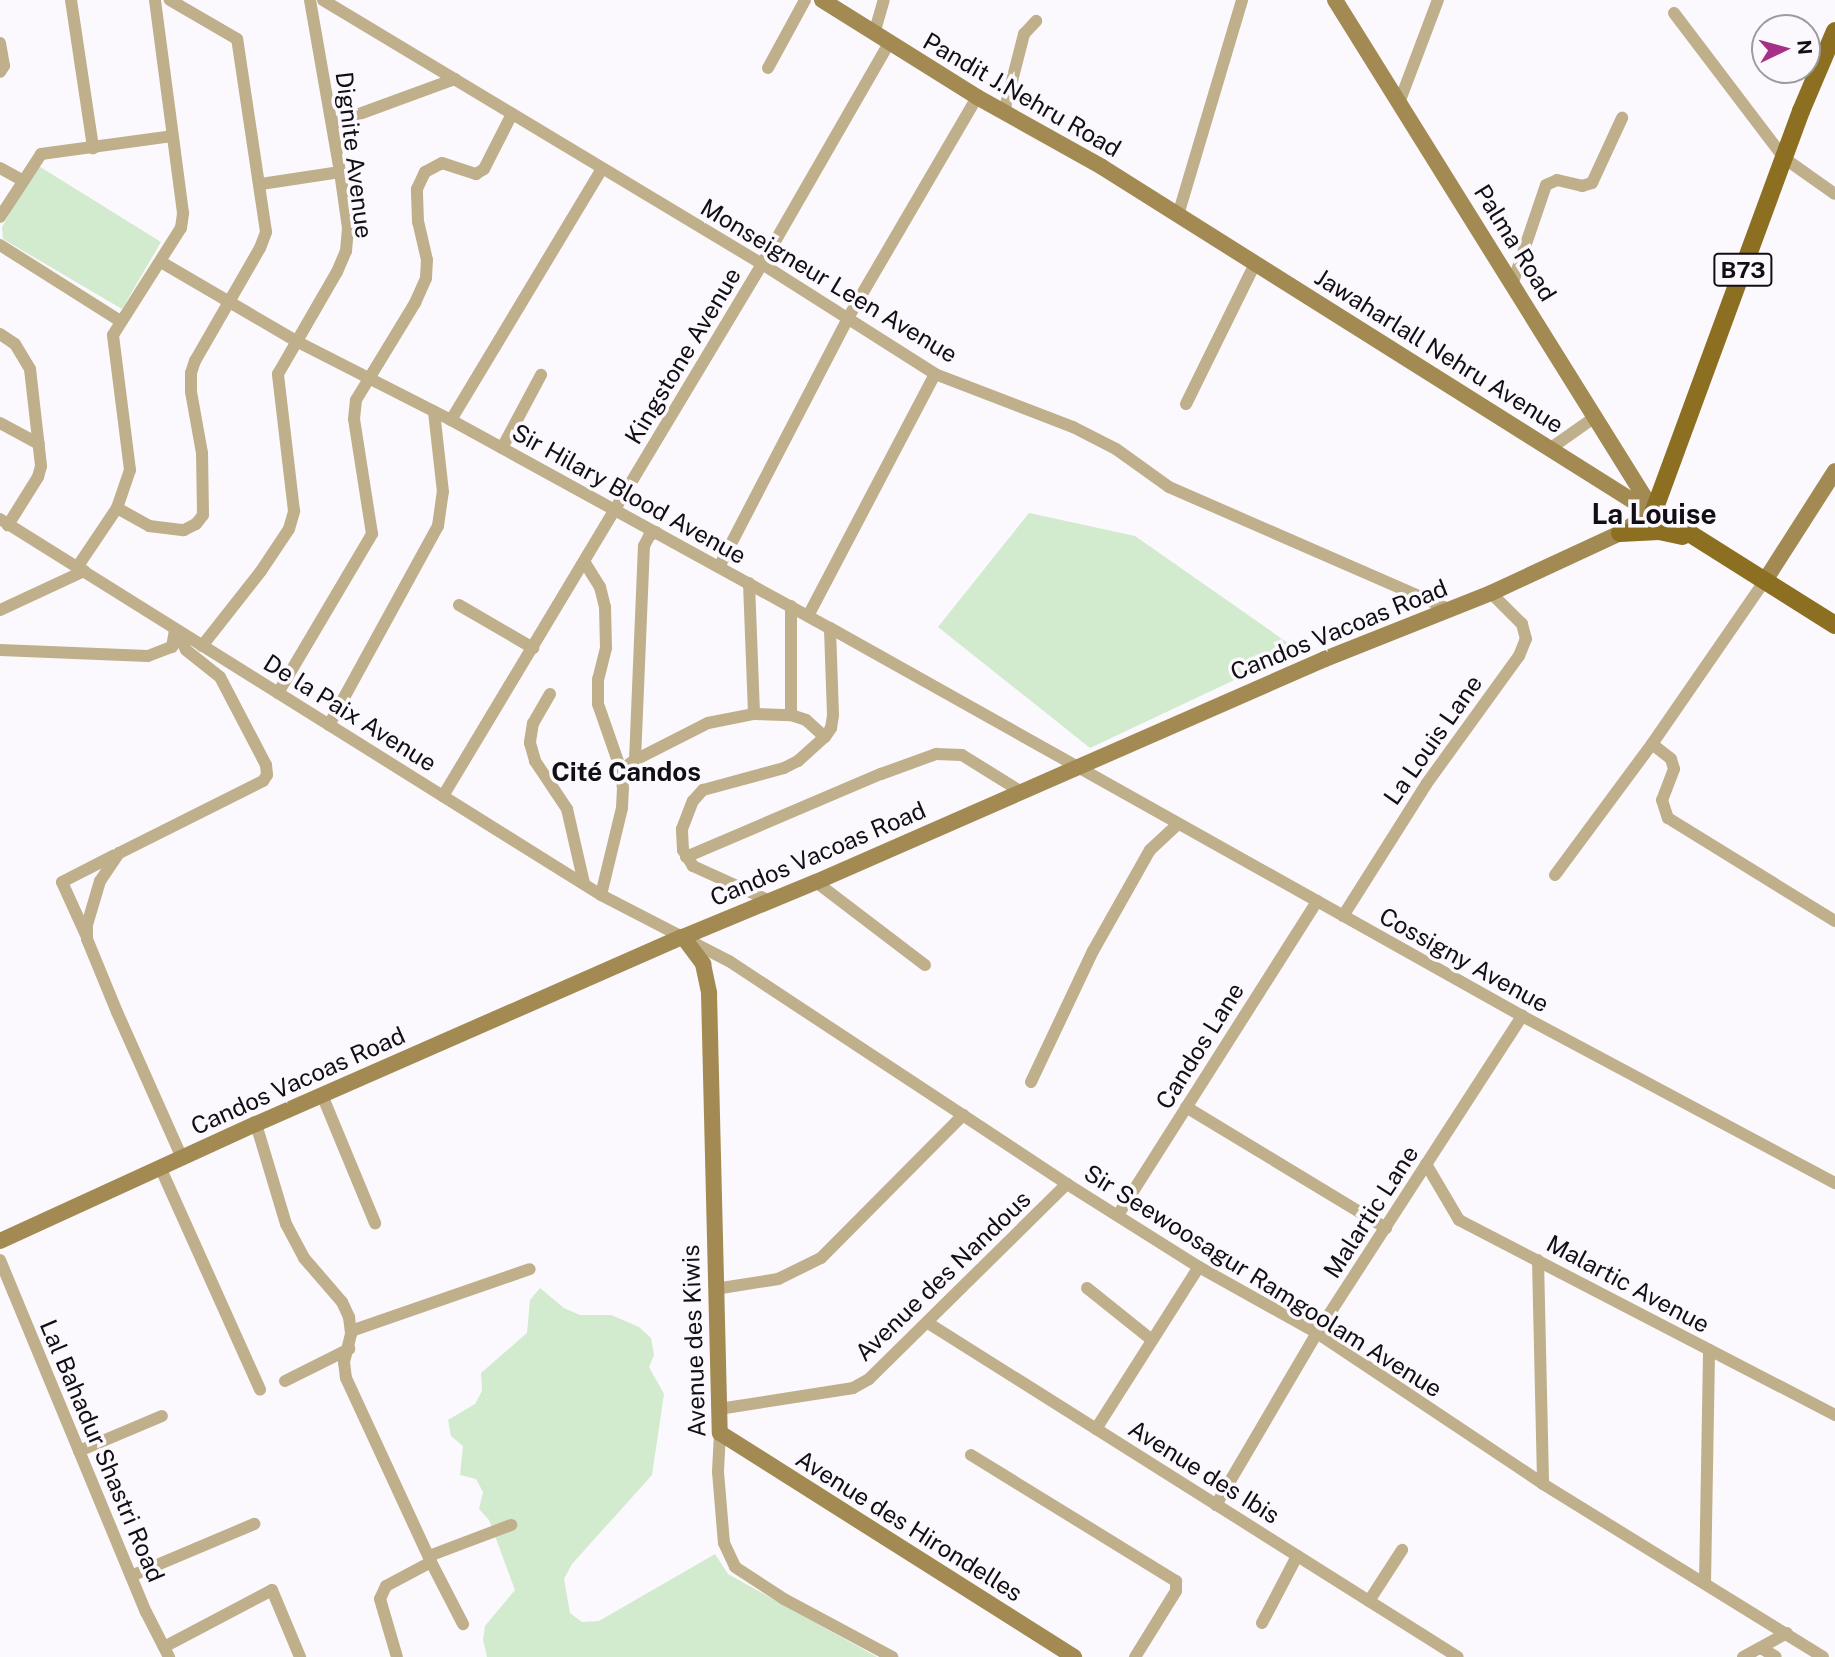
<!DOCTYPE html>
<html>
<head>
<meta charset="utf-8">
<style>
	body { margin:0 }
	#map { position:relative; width:1835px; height:1657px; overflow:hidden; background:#fbf9fd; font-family:"Public Sans",sans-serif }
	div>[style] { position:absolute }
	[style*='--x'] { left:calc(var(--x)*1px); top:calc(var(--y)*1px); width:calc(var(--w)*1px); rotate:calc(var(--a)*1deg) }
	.green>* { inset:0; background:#d2eace }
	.street>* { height:12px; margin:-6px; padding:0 6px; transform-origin:6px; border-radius:6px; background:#bfaf8a }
	.secondary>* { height:16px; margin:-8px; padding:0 8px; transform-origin:8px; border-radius:8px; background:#a28a52 }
	.primary>* { height:18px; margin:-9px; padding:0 9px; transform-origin:9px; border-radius:9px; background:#8c6f21 }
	span { translate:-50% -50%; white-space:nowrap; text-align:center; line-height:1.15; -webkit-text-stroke:7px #fbf9fd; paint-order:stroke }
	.shield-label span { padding:2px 5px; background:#fbf9fd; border:2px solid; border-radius:5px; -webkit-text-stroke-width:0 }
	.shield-label { font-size:23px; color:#120e15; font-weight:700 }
	.street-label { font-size:24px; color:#120e15 }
	.neighbourhood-label { font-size:26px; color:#120e15; font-weight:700 }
	.quarter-label { font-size:28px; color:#120e15; font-weight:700 }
	.north { position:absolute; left:1751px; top:14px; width:70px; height:70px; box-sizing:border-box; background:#fbf9fd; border:2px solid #9e9ba0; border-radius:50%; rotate:85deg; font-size:19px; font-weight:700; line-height:28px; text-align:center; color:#120e15 }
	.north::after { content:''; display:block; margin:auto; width:24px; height:32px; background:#a72f85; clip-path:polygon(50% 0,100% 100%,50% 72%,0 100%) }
</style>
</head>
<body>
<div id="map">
	<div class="green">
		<i style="clip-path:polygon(37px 165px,161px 242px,122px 309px,3px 239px,2px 227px)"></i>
		<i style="clip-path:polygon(1029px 513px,1135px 536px,1298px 650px,1090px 748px,938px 627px)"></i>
		<i style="clip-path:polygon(540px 1288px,564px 1308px,580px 1315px,611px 1315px,639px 1327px,651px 1338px,654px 1355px,649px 1367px,664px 1394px,652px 1475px,572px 1564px,564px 1579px,570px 1613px,582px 1622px,599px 1621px,715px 1554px,728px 1574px,877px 1657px,487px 1657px,483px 1640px,485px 1626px,515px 1590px,489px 1520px,479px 1509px,483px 1492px,476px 1479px,460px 1475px,463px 1446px,451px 1436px,448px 1420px,475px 1404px,482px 1391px,481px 1373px,527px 1333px,530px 1300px)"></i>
	</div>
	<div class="street">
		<i style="--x:71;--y:0;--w:150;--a:81.5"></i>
		<i style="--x:323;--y:0;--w:512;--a:31.02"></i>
		<i style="--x:762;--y:264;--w:205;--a:32.4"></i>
		<i style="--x:935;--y:374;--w:148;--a:21"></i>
		<i style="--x:1073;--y:427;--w:48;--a:27.1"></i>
		<i style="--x:1116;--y:449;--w:65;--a:35.6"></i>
		<i style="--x:1169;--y:487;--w:305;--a:23.6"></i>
		<i style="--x:1674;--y:13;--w:182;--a:52.8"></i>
		<i style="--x:1784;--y:158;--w:62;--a:35.2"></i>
		<i style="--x:874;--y:34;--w:35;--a:-74"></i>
		<i style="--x:0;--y:43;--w:23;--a:80"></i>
		<i style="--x:4;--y:66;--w:7;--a:124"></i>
		<i style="--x:768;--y:68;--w:77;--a:-61.4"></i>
		<i style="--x:1399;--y:103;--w:110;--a:-69.3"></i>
		<i style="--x:1004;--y:112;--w:81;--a:-75.6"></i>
		<i style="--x:1024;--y:34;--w:18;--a:-47"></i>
		<i style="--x:332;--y:124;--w:131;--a:-20.1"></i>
		<i style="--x:0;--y:168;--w:25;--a:29"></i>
		<i style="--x:261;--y:184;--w:80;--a:-8.6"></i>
		<i style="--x:1178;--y:215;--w:224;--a:-73.4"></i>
		<i style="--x:0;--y:217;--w:75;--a:-56.9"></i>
		<i style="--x:41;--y:154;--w:132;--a:-7.8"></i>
		<i style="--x:0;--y:245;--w:142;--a:32.3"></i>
		<i style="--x:161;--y:262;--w:156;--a:30.3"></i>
		<i style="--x:296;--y:341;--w:174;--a:27"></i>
		<i style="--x:451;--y:420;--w:432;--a:28.8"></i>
		<i style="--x:830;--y:628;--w:793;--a:29.28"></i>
		<i style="--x:1522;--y:1016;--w:355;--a:28.1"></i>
		<i style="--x:1513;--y:282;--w:102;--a:-71.2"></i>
		<i style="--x:1546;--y:185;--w:12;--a:-24"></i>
		<i style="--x:1557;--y:180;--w:26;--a:13"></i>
		<i style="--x:1582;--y:186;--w:10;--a:-17"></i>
		<i style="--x:1592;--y:183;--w:72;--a:-65.2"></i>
		<i style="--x:0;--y:334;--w:18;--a:34"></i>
		<i style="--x:15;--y:344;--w:29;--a:59"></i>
		<i style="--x:30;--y:369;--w:98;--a:83.5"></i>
		<i style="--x:41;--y:466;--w:11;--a:105"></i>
		<i style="--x:38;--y:477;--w:57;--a:122"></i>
		<i style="--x:1186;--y:404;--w:158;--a:-63.8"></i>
		<i style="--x:451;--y:420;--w:293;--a:-59"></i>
		<i style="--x:0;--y:423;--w:44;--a:28.3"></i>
		<i style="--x:502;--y:448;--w:83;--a:-61.9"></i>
		<i style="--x:1551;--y:448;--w:54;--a:-35.2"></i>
		<i style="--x:117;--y:508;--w:37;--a:29"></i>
		<i style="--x:149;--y:526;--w:35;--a:7"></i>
		<i style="--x:184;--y:530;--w:13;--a:-27"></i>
		<i style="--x:196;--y:524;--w:11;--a:-52"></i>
		<i style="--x:203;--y:515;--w:62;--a:-90.9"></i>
		<i style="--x:202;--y:453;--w:62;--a:-100.2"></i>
		<i style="--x:191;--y:392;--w:19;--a:-90"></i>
		<i style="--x:191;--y:373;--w:13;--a:-72"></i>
		<i style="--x:195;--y:361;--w:130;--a:-60.1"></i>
		<i style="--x:260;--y:248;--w:17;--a:-69"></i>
		<i style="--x:266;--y:232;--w:195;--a:-98.5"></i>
		<i style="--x:237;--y:39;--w:78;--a:-149.8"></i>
		<i style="--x:0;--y:519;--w:709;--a:32.03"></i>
		<i style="--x:601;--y:895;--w:144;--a:27.3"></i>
		<i style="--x:729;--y:961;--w:405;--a:33.4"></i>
		<i style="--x:1067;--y:1184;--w:156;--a:32.2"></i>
		<i style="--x:1199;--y:1267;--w:135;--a:29.2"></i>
		<i style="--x:1317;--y:1333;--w:272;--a:33.7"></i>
		<i style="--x:1543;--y:1484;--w:329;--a:31.7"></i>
		<i style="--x:585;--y:563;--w:28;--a:58"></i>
		<i style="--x:600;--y:587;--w:21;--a:76"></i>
		<i style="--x:605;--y:607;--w:41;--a:88.6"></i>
		<i style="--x:606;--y:648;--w:32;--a:104"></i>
		<i style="--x:598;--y:679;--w:25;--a:90"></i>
		<i style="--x:598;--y:704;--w:70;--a:70.8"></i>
		<i style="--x:621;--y:770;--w:18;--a:84"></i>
		<i style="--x:623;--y:788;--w:20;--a:93"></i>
		<i style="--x:622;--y:808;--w:89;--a:103.6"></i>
		<i style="--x:78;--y:566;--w:70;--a:-56.1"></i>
		<i style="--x:117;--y:508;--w:40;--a:-71.1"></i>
		<i style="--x:130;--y:470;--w:136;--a:-97.2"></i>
		<i style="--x:113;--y:335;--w:127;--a:-57.6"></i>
		<i style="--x:181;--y:228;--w:15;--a:-82"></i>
		<i style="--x:183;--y:213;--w:215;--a:-97.5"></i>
		<i style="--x:719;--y:567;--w:280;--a:-62.6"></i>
		<i style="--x:848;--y:318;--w:256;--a:-59.7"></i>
		<i style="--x:749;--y:583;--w:131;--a:87.8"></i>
		<i style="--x:459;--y:605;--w:86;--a:30.2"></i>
		<i style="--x:791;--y:606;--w:109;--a:90"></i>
		<i style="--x:0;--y:610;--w:93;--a:-24.9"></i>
		<i style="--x:808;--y:616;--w:273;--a:-62.3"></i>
		<i style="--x:176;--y:631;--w:21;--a:62"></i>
		<i style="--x:186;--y:650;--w:43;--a:38.5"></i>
		<i style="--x:220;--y:677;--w:99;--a:62.4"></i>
		<i style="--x:266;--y:765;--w:10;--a:84"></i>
		<i style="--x:267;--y:775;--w:7;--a:124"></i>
		<i style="--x:263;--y:781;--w:161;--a:153.4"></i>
		<i style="--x:119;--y:853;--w:34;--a:124"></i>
		<i style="--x:100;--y:881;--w:46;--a:106.5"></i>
		<i style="--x:87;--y:925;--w:14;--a:90"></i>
		<i style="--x:87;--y:939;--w:79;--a:67.7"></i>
		<i style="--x:117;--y:1012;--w:160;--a:66"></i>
		<i style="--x:202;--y:646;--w:95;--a:-51.8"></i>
		<i style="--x:261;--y:571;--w:50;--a:-56.3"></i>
		<i style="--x:289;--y:529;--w:19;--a:-74"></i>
		<i style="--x:294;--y:511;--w:138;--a:-96.7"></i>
		<i style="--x:278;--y:374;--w:118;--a:-60"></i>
		<i style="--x:337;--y:272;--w:23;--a:-67"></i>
		<i style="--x:346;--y:251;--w:23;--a:-85"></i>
		<i style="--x:348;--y:228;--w:57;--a:-98.1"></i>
		<i style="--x:340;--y:172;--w:175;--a:-99.9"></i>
		<i style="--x:0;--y:650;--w:148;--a:2.3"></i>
		<i style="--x:148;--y:656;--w:26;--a:-21"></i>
		<i style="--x:172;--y:647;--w:17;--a:-80"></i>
		<i style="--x:278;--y:693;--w:185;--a:-59.4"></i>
		<i style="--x:372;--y:534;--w:116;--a:-98.9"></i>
		<i style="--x:354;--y:419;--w:19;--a:-84"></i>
		<i style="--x:356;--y:400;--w:114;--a:-58.7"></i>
		<i style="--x:415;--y:303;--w:27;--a:-66"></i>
		<i style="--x:426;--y:278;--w:18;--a:-87"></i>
		<i style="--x:427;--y:260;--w:39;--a:-103"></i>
		<i style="--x:418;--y:222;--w:33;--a:-92"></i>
		<i style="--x:417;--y:189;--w:19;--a:-65"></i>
		<i style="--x:425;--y:172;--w:19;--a:-28"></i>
		<i style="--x:442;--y:163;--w:36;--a:18"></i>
		<i style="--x:476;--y:174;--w:9;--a:-32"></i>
		<i style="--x:484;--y:169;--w:62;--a:-63"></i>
		<i style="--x:550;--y:694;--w:34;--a:120"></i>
		<i style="--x:533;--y:723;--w:20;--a:99"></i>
		<i style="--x:530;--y:743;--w:19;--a:74"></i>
		<i style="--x:535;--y:761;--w:58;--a:56.3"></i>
		<i style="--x:567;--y:809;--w:76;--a:77.1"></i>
		<i style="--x:329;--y:725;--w:227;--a:-61.3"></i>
		<i style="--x:438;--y:526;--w:34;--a:-82"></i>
		<i style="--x:443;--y:492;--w:81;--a:-96.4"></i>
		<i style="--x:1652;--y:744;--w:24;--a:38"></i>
		<i style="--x:1671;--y:759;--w:10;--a:73"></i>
		<i style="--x:1674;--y:769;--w:33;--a:111"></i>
		<i style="--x:1662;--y:800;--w:19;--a:72"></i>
		<i style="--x:1668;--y:818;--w:196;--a:31.7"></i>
		<i style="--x:635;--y:760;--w:82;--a:-26.9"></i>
		<i style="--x:708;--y:723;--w:47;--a:-11.1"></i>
		<i style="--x:754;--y:714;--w:37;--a:2"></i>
		<i style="--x:791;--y:715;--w:16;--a:18"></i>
		<i style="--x:806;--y:720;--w:25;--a:42"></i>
		<i style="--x:621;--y:770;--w:17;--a:-36"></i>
		<i style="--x:635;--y:760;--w:214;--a:-87.6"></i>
		<i style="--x:644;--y:546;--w:11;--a:-63"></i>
		<i style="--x:649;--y:536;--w:8;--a:-30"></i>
		<i style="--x:443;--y:796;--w:620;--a:-59.05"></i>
		<i style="--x:762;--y:264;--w:255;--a:-60.1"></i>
		<i style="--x:686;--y:857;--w:212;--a:-23.1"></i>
		<i style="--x:881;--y:774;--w:59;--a:-20"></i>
		<i style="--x:936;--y:754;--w:26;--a:2"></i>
		<i style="--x:962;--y:755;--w:68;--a:31.8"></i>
		<i style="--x:1555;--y:875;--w:163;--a:-53.5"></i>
		<i style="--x:1652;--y:744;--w:201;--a:-55.4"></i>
		<i style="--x:816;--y:882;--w:137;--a:37.3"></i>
		<i style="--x:770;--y:901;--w:85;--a:-155.6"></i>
		<i style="--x:693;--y:866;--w:19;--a:-122"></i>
		<i style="--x:683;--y:850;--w:21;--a:-93"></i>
		<i style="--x:682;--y:829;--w:30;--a:-69"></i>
		<i style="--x:693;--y:801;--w:15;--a:-48"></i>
		<i style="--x:703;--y:790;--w:84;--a:-15.2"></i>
		<i style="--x:784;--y:768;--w:16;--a:-27"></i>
		<i style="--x:798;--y:761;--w:36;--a:-42"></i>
		<i style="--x:825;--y:737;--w:11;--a:-56"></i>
		<i style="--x:831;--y:728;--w:13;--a:-81"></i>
		<i style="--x:833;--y:715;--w:87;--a:-92"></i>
		<i style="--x:1343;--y:916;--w:157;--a:-57.7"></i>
		<i style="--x:1427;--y:783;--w:157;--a:-54.1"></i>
		<i style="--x:1519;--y:656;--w:18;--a:-68"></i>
		<i style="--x:1526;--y:639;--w:16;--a:-105"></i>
		<i style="--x:1522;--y:624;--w:44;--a:-135"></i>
		<i style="--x:86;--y:935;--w:58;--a:-114.4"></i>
		<i style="--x:62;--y:882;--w:59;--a:-27"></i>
		<i style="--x:1031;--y:1082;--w:145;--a:-64.7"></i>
		<i style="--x:1093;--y:951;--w:116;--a:-60.6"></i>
		<i style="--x:1150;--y:850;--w:38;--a:-43"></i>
		<i style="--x:322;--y:1095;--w:139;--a:67.5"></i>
		<i style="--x:1186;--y:1107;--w:234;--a:31.2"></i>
		<i style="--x:256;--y:1124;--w:104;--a:73.3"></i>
		<i style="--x:286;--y:1224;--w:38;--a:62"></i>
		<i style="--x:304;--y:1258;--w:58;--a:49.2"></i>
		<i style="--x:342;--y:1302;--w:17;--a:65"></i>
		<i style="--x:349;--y:1317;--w:17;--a:83"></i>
		<i style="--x:351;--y:1334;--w:29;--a:104"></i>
		<i style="--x:344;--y:1362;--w:16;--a:83"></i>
		<i style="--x:346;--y:1378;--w:203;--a:65.2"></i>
		<i style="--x:431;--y:1562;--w:51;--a:151.9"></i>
		<i style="--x:386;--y:1586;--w:14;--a:115"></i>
		<i style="--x:380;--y:1599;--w:60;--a:73.7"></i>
		<i style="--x:1426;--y:1164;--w:65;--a:59.5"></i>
		<i style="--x:1459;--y:1220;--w:424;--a:27.4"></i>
		<i style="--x:160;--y:1167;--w:244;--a:65.8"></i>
		<i style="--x:1118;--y:1215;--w:372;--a:-57.6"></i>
		<i style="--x:0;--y:1260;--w:381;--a:67.5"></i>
		<i style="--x:146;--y:1612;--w:51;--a:62.9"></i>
		<i style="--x:1538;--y:1260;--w:224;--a:88.7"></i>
		<i style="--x:1087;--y:1288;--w:83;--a:38.7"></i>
		<i style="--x:715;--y:1289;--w:64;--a:-9"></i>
		<i style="--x:778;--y:1279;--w:48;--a:-26"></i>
		<i style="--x:821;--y:1258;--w:202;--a:-45.2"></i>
		<i style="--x:928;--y:1323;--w:626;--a:32.22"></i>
		<i style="--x:351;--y:1331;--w:189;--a:-19.1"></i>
		<i style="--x:285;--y:1381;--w:72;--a:-26.6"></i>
		<i style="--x:719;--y:1409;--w:136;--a:-8.9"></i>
		<i style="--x:853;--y:1388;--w:18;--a:-29"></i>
		<i style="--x:869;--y:1379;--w:278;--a:-44.6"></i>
		<i style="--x:1096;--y:1429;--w:192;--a:-57.6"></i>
		<i style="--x:720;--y:1433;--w:39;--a:93"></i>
		<i style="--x:718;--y:1472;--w:71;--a:85.2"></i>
		<i style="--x:724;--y:1543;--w:26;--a:65"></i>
		<i style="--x:735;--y:1567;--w:59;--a:33.1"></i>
		<i style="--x:784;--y:1599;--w:123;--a:28.2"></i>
		<i style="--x:79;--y:1451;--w:90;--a:-22.9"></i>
		<i style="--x:971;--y:1455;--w:241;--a:31.6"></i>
		<i style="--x:1176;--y:1581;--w:10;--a:90"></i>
		<i style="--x:1176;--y:1591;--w:78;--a:121.8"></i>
		<i style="--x:1216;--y:1505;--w:199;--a:-59.6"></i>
		<i style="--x:1317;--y:1333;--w:378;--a:-57.1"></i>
		<i style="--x:429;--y:1556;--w:88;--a:-20.7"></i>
		<i style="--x:431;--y:1562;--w:70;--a:62.7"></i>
		<i style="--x:131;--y:1576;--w:134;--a:-22.9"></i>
		<i style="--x:1705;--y:1583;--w:233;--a:-89"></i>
		<i style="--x:1369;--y:1601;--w:61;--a:-57.1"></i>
		<i style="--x:1262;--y:1623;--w:76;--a:-62.4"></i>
		<i style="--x:164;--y:1647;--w:122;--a:-27.8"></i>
		<i style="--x:272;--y:1590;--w:73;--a:67.3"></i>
		<i style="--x:1761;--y:1648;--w:17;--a:31"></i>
		<i style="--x:1743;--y:1657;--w:50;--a:-28.6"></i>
	</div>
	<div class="secondary">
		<i style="--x:822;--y:0;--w:183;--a:32"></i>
		<i style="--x:977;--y:97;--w:143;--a:29.2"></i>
		<i style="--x:1102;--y:167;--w:631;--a:32.18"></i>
		<i style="--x:1636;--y:503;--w:20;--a:24"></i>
		<i style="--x:1335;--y:0;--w:600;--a:58.09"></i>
		<i style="--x:1766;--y:579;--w:128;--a:-57.4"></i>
		<i style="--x:683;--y:937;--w:34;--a:53"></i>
		<i style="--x:703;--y:964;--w:30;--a:78"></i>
		<i style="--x:709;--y:993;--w:440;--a:88.6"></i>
		<i style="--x:720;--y:1433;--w:419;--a:32.3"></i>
		<i style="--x:0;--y:1241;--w:281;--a:-24.6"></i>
		<i style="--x:256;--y:1124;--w:466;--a:-23.7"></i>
		<i style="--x:683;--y:937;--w:144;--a:-22.5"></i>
		<i style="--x:816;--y:882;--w:556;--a:-23.66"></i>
		<i style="--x:1325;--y:659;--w:179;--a:-21.7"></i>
		<i style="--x:1491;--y:593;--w:142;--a:-24.9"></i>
		<i style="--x:1620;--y:533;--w:40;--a:-32.9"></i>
	</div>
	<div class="primary">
		<i style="--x:1835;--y:31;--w:87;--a:113"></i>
		<i style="--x:1801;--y:111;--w:426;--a:110.2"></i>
		<i style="--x:1654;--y:511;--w:214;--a:32.2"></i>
		<i style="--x:1620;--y:533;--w:39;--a:-3"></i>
		<i style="--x:1659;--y:531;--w:24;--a:12"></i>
	</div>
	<div class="shield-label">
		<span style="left:1743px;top:270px">B73</span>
	</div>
	<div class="street-label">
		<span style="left:1022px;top:95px;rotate:30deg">Pandit J.Nehru Road</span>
		<span style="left:354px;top:155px;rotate:83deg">Dignite Avenue</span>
		<span style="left:1515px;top:243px;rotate:58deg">Palma Road</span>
		<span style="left:829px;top:281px;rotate:31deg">Monseigneur Leen Avenue</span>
		<span style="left:1439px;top:351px;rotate:32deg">Jawaharlall Nehru Avenue</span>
		<span style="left:683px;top:356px;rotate:-59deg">Kingstone Avenue</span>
		<span style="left:629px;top:494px;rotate:29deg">Sir Hilary Blood Avenue</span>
		<span style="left:1339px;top:630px;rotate:-22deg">Candos Vacoas Road</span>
		<span style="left:350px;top:713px;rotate:32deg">De la Paix Avenue</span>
		<span style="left:1433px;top:740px;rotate:-55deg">La Louis Lane</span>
		<span style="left:818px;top:854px;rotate:-23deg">Candos Vacoas Road</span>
		<span style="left:1464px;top:960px;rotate:29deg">Cossigny Avenue</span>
		<span style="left:1200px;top:1046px;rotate:-58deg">Candos Lane</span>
		<span style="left:298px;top:1081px;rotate:-24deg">Candos Vacoas Road</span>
		<span style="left:1371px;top:1212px;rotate:-57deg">Malartic Lane</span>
		<span style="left:943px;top:1276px;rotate:-44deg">Avenue des Nandous</span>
		<span style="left:1263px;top:1281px;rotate:32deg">Sir Seewoosagur Ramgoolam Avenue</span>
		<span style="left:1628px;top:1284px;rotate:28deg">Malartic Avenue</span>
		<span style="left:694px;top:1341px;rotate:-92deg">Avenue des Kiwis</span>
		<span style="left:102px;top:1451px;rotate:67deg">Lal Bahadur Shastri Road</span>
		<span style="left:1204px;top:1472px;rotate:32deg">Avenue des Ibis</span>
		<span style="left:909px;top:1526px;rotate:32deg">Avenue des Hirondelles</span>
	</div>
	<div class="neighbourhood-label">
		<span style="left:626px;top:772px">Cité Candos</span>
	</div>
	<div class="quarter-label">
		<span style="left:1654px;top:514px">La Louise</span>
	</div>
	<div class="north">N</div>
</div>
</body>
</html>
